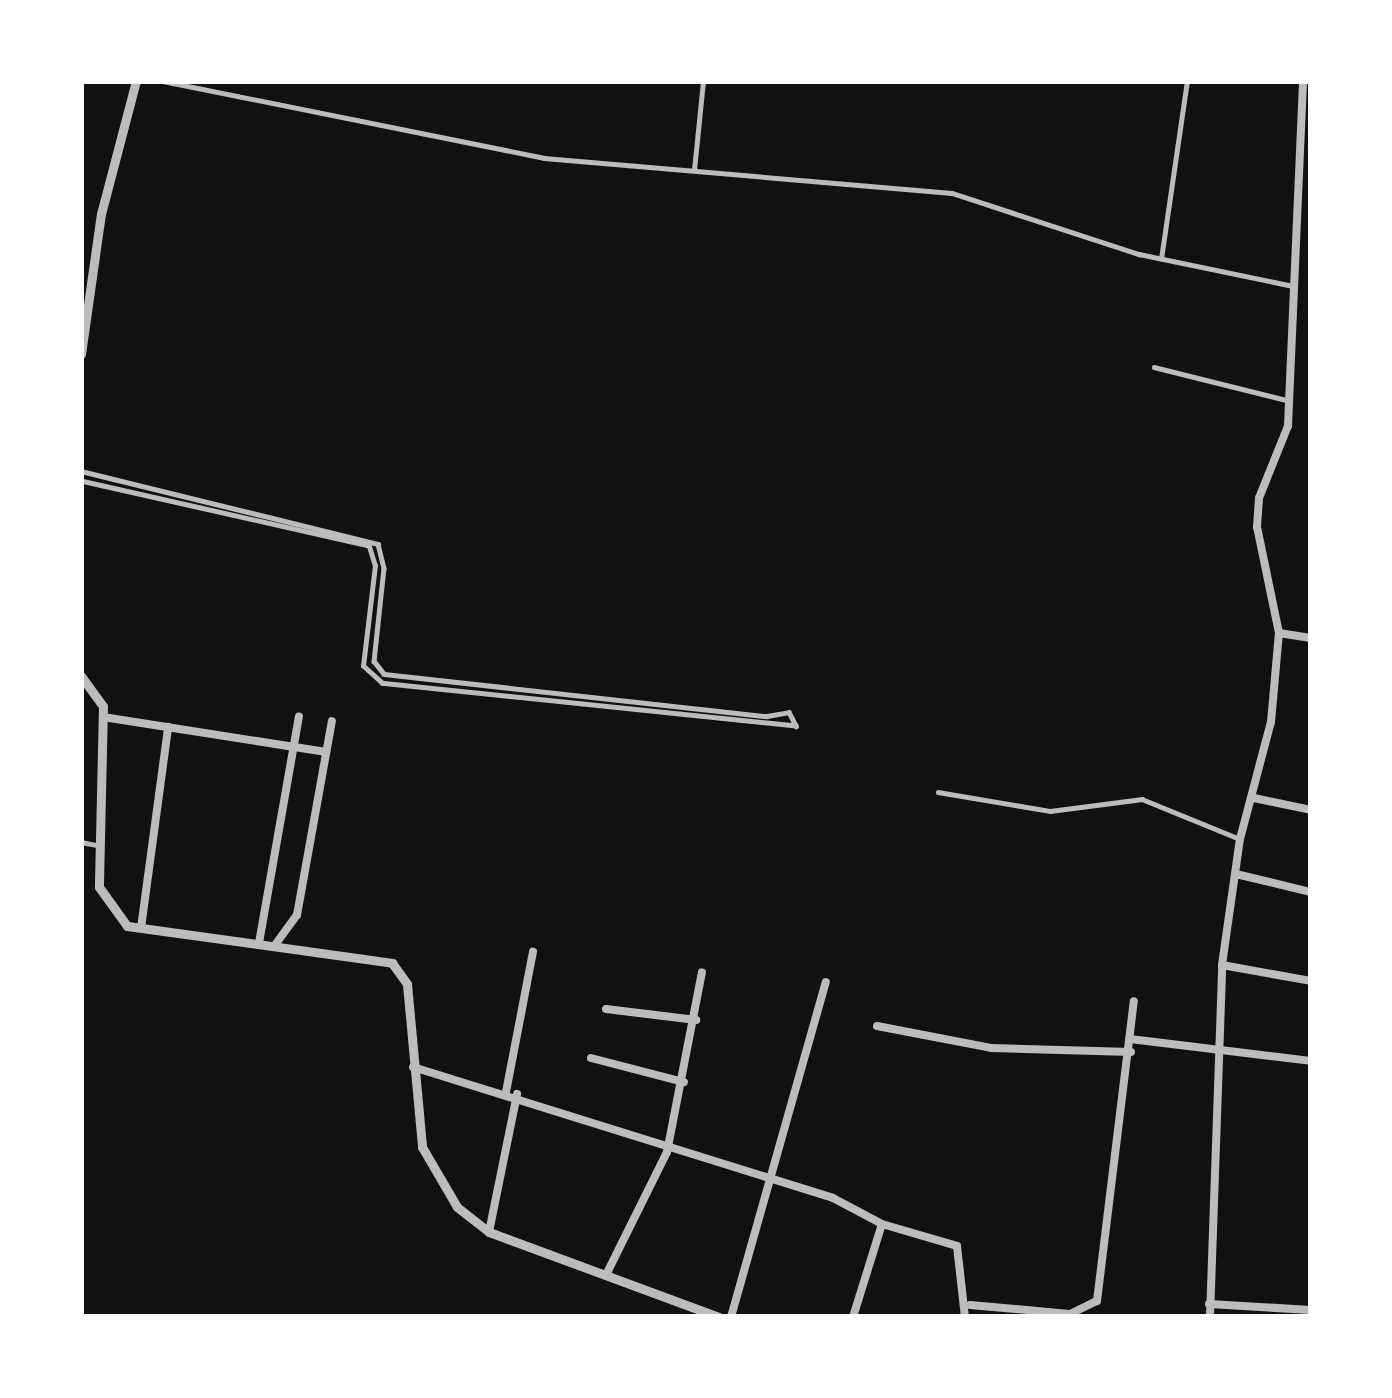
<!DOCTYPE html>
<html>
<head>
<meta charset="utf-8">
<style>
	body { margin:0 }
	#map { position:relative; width:1392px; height:1398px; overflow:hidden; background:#111; font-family:"Titillium Web",sans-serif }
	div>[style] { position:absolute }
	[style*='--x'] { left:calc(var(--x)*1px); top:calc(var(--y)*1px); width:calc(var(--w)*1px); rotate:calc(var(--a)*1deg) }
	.service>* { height:4.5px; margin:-2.25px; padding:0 2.25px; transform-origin:2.25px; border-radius:2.25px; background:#bcbcbc }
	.minor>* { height:8px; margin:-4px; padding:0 4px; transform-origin:4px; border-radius:4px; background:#bcbcbc }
	.tertiary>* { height:9px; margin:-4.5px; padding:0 4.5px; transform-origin:4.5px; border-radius:4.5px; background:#bcbcbc }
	span { translate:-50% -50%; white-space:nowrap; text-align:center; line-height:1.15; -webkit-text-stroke:9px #fff; paint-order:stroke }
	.frame { position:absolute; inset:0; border:84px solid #fff; pointer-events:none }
</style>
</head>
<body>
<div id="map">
	<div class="service">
		<i style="--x:163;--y:81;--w:389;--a:11.4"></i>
		<i style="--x:544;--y:158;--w:409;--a:4.9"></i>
		<i style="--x:952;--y:193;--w:197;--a:18.1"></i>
		<i style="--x:1139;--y:254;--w:157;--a:11.7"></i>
		<i style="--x:694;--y:170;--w:89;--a:-84.2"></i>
		<i style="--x:1161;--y:259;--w:180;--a:-81.7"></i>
		<i style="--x:1154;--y:367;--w:140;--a:14"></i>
		<i style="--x:81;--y:471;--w:306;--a:13.8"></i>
		<i style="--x:378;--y:544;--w:25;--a:76"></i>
		<i style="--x:384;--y:568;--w:94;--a:96.1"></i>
		<i style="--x:374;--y:661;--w:16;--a:52"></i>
		<i style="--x:384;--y:674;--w:385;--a:6.3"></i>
		<i style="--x:767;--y:716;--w:22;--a:-10"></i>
		<i style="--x:789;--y:712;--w:16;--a:63"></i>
		<i style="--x:796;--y:726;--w:416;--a:-174.1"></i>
		<i style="--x:382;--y:683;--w:25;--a:-138"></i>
		<i style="--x:363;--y:666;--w:101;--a:-83.2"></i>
		<i style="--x:375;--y:566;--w:21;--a:-107"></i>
		<i style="--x:369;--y:546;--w:295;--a:-167.3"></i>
		<i style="--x:938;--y:792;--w:114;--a:9.6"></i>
		<i style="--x:1050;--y:811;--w:93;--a:-7.4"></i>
		<i style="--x:1142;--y:799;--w:106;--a:22.2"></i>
		<i style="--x:81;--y:842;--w:16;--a:11"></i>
	</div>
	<div class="minor">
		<i style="--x:1279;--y:633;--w:32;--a:9"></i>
		<i style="--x:103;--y:717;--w:226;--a:8.9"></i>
		<i style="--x:1254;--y:798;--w:58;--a:11.9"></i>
		<i style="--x:1240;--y:875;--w:73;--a:13.5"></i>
		<i style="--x:141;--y:928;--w:203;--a:-82.3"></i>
		<i style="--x:259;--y:943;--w:230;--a:-80"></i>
		<i style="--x:275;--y:945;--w:37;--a:-54"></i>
		<i style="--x:297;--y:915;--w:197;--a:-79.8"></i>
		<i style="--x:1222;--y:965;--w:127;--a:-81.9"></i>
		<i style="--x:1240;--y:839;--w:121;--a:-75.2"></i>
		<i style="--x:1271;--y:722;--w:89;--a:-84.9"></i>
		<i style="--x:1279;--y:633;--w:108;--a:-101.7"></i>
		<i style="--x:1257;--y:527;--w:29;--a:-86"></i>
		<i style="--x:1259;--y:498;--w:78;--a:-68.1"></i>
		<i style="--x:1288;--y:426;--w:345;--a:-87.5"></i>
		<i style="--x:606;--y:1009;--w:91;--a:7"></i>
		<i style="--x:877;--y:1026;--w:116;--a:10.9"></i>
		<i style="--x:991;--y:1048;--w:140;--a:1.6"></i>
		<i style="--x:1130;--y:1039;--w:182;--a:6.9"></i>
		<i style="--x:591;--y:1058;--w:96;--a:14.5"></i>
		<i style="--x:413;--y:1067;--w:440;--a:17.3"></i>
		<i style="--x:833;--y:1198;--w:55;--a:28"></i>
		<i style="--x:882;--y:1224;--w:78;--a:16.3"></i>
		<i style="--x:957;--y:1246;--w:71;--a:83.6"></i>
		<i style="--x:506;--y:1092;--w:143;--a:-79.1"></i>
		<i style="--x:489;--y:1232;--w:141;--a:-78.5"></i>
		<i style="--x:607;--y:1273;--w:135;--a:-63.6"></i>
		<i style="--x:667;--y:1152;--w:183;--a:-79"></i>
		<i style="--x:1209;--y:1304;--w:102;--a:3.4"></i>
		<i style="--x:970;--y:1305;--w:100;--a:5.1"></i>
		<i style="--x:1070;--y:1314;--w:30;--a:-26"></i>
		<i style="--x:1097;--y:1301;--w:302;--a:-83"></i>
		<i style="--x:731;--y:1317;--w:348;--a:-74.2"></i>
		<i style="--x:853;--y:1317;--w:97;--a:-72.7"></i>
		<i style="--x:1210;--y:1317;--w:352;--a:-88"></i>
		<i style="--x:1222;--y:965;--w:90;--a:10.2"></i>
	</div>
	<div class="tertiary">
		<i style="--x:81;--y:354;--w:141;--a:-81.9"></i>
		<i style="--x:101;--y:214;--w:138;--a:-75.3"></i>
		<i style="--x:81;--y:676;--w:37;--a:54"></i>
		<i style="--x:103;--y:706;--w:181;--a:91.3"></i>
		<i style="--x:99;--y:887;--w:48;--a:54.3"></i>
		<i style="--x:127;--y:926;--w:268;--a:7.9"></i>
		<i style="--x:392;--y:963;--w:26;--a:54"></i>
		<i style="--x:407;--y:984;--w:164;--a:84.7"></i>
		<i style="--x:422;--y:1147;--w:69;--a:59.7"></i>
		<i style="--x:457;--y:1207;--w:41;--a:38"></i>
		<i style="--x:489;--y:1232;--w:245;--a:20.3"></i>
	</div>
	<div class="frame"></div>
</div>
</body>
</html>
